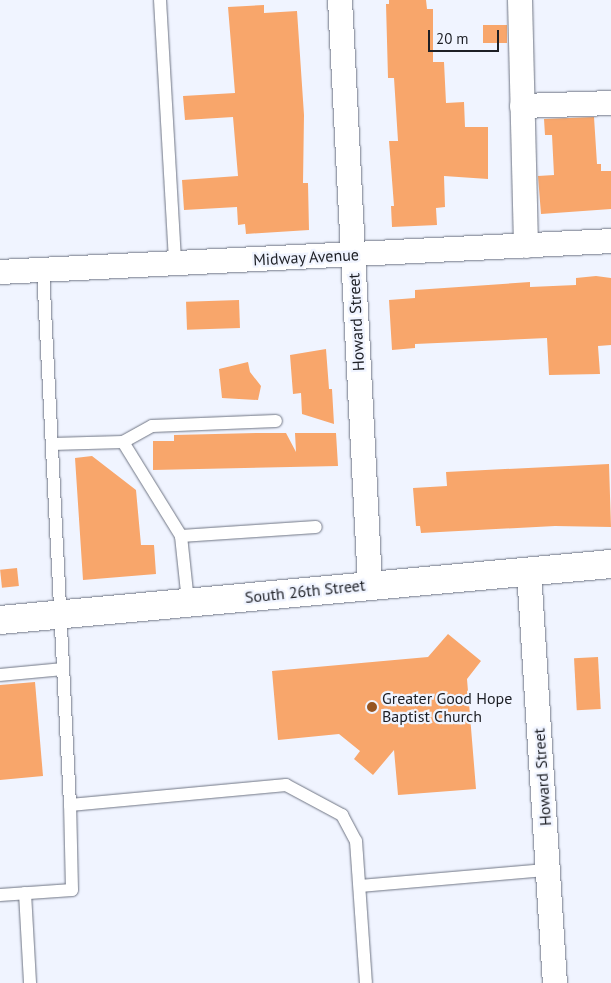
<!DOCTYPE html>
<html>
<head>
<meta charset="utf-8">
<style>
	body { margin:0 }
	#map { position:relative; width:611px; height:983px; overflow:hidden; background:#f0f4ff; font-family:"PT Sans",sans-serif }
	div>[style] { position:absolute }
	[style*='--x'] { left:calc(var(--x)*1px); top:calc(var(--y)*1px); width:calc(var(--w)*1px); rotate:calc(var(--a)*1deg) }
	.building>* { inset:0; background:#f8a66b; transform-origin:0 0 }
	.roads { filter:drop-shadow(0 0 1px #6f7584) drop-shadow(0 0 1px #6f7584) }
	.lane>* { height:12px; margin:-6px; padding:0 6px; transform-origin:6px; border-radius:6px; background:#fff }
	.street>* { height:24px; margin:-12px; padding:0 12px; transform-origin:12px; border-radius:12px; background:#fff }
	.secondary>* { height:28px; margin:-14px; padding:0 14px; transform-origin:14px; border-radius:14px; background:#fff }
	.dots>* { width:14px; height:14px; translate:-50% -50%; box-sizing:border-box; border:2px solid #f0f4ff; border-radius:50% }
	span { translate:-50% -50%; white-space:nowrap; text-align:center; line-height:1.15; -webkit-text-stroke:4.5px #f0f4ff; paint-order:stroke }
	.street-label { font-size:16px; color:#1d1f25 }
	.poi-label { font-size:16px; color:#1d1f25 }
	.left { translate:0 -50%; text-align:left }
	.scale { position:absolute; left:428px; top:30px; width:71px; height:22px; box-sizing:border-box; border:2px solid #1d1f25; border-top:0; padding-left:6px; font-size:15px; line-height:18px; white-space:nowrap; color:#1d1f25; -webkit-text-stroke:4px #f0f4ff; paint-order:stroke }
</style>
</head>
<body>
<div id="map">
	<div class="building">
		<i style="clip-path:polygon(389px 0,426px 0,427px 9px,433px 9px,433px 62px,444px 62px,446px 103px,464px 102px,465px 127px,488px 127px,488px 179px,444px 176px,445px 207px,436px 208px,437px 225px,392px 227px,391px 206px,394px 206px,389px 141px,398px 141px,394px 78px,388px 78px,386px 4px,389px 4px)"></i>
		<i style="clip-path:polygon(264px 5px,264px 13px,297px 11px,304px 115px,303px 183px,308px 183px,309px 230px,246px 234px,245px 224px,238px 225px,237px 207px,184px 210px,182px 180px,238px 176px,233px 117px,185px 120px,183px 96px,235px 93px,228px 7px)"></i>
		<i style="left:507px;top:25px;width:18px;height:24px;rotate:90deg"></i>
		<i style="clip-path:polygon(594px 117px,597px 164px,601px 164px,601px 171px,611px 171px,611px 209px,541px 214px,538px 176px,554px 175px,552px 135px,545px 135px,544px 119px)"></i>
		<i style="clip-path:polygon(596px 276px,611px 278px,611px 345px,598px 346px,600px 374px,549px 375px,547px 338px,415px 344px,415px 348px,392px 350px,389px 300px,415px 298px,415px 290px,530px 282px,530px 287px,576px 285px,576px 278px)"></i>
		<i style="left:239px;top:300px;width:28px;height:53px;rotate:88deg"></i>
		<i style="clip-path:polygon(326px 349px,329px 389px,332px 389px,334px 424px,302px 414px,301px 393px,293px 394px,290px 355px)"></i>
		<i style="clip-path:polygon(248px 362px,250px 372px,261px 386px,258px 400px,222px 398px,219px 369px)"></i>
		<i style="clip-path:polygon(257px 433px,286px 433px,296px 452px,295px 433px,336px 433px,338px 466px,153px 470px,153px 441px,174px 441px,174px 435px)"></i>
		<i style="clip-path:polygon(92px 456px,136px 490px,141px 545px,154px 545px,156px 574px,83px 580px,75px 458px)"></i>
		<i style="clip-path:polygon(609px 464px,611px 527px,555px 526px,421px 533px,420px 526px,416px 526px,413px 488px,447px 486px,446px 472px)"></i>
		<i style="left:17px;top:568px;width:18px;height:17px;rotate:84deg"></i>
		<i style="clip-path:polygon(448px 634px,481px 661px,467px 679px,476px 789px,398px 795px,394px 750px,373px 775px,354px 759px,360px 751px,339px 734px,278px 740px,272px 671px,428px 657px)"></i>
		<i style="left:598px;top:657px;width:52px;height:24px;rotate:87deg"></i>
		<i style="clip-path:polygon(35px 682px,43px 776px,0 780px,0 685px)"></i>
	</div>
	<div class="roads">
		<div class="lane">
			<i style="--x:160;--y:0;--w:264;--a:86.7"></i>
			<i style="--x:43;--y:270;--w:536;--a:87.11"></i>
			<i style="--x:70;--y:805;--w:217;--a:-5.3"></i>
			<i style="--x:286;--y:785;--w:64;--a:28.2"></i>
			<i style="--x:342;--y:815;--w:30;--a:62"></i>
			<i style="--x:356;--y:841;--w:142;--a:86"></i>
			<i style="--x:123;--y:442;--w:33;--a:-29"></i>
			<i style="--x:152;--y:426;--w:124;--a:-2.3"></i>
			<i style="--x:52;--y:444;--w:71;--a:-1.6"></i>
			<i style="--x:123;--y:442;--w:110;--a:58.3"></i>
			<i style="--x:181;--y:536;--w:135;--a:-3.8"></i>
			<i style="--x:181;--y:536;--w:66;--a:83.9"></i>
			<i style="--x:0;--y:675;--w:63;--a:-5.4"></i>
			<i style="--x:360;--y:886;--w:189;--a:-4.9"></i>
			<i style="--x:25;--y:893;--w:90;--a:86.8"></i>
			<i style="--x:0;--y:895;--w:72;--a:-4"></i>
			<i style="--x:72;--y:890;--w:85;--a:-91.3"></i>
		</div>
		<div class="street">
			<i style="--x:340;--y:0;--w:586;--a:87.06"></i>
			<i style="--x:520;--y:0;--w:246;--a:88.6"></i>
			<i style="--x:522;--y:106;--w:89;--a:-1.9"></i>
			<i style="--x:0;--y:272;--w:612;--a:-2.9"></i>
			<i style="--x:529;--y:571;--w:413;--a:86.4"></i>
		</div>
		<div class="secondary">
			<i style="--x:0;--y:620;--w:614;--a:-5.24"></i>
		</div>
	</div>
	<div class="dots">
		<i style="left:372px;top:707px;background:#965521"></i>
	</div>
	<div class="street-label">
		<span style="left:306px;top:257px;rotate:-3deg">Midway Avenue</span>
		<span style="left:356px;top:322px;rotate:-93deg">Howard Street</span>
		<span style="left:305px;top:591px;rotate:-6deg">South 26th Street</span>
		<span style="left:542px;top:777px;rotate:-94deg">Howard Street</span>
	</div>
	<div class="poi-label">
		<span class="left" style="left:382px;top:707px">Greater Good Hope<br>Baptist Church</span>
	</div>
	<div class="scale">20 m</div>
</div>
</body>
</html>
